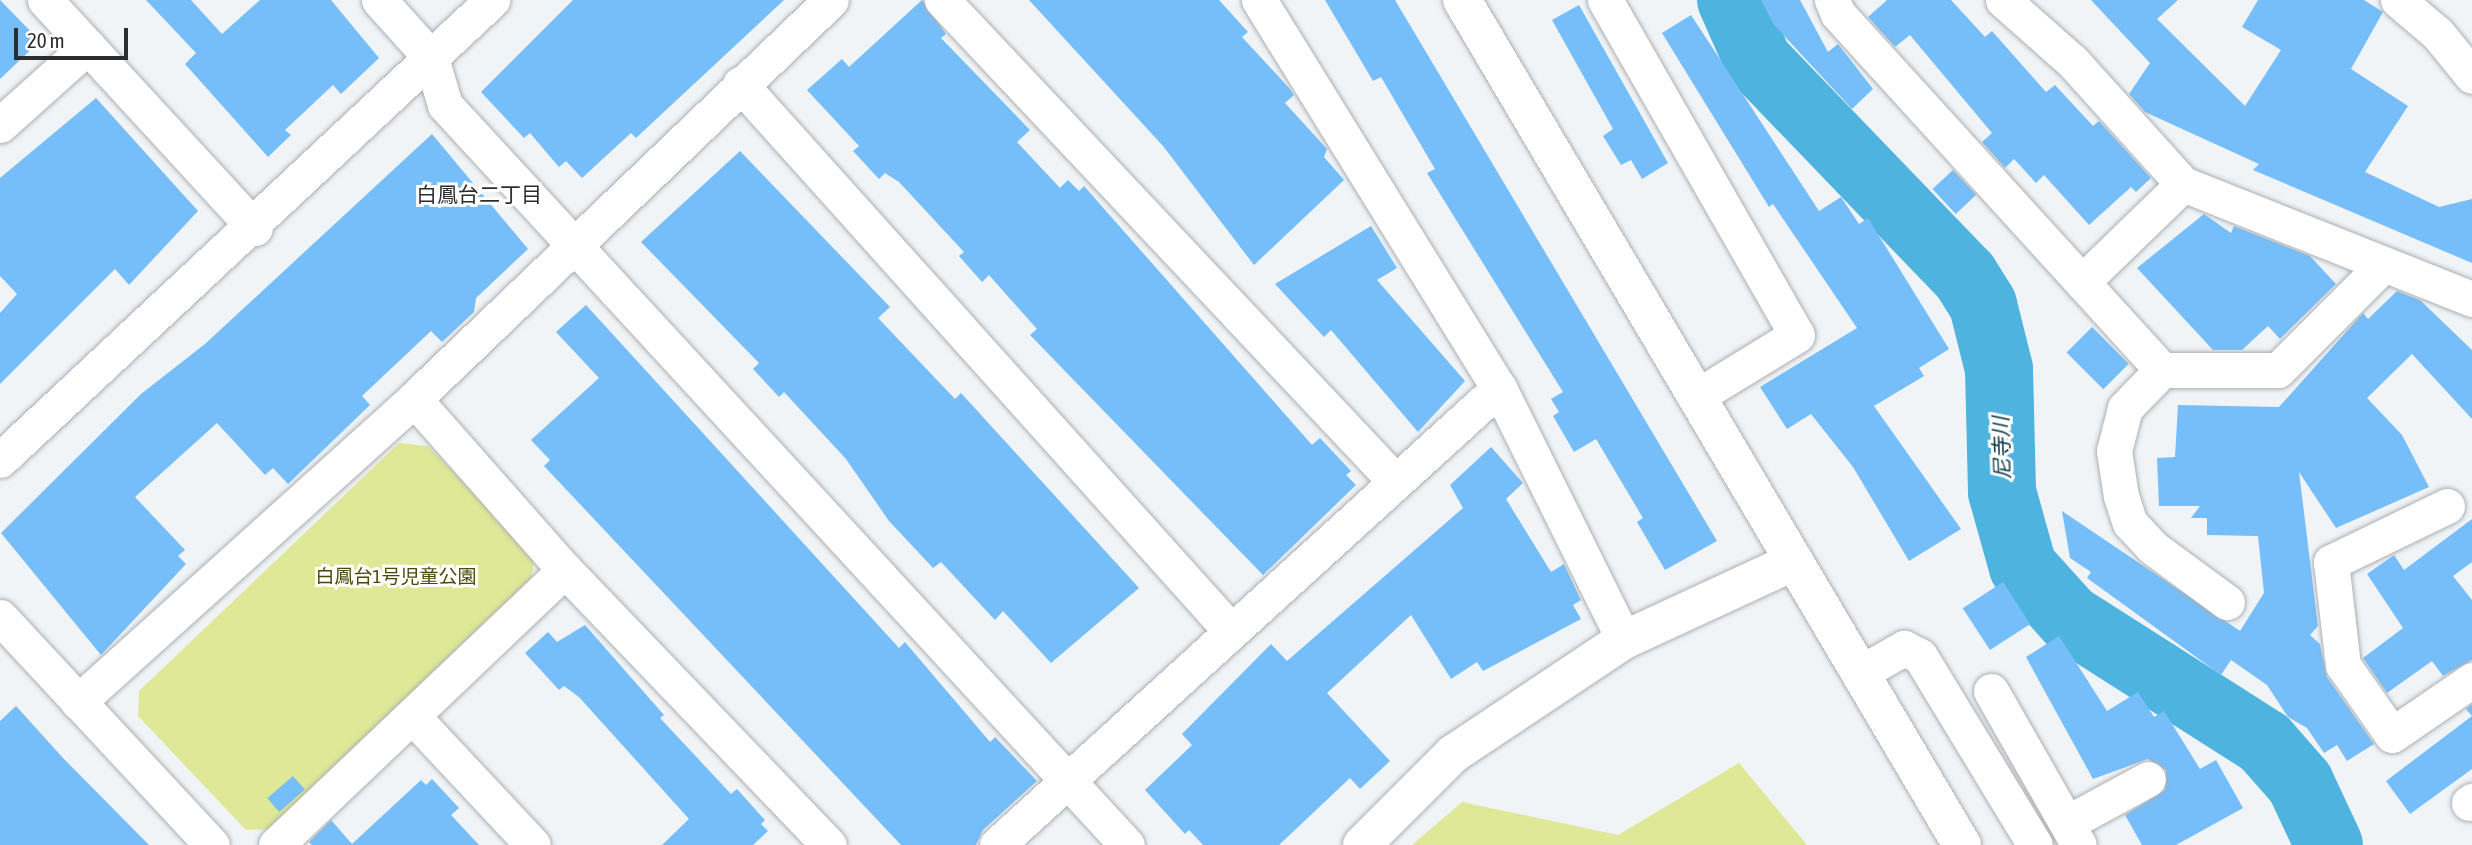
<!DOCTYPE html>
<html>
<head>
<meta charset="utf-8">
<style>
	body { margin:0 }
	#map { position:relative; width:2472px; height:845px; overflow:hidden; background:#f0f4f7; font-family:"Asap Condensed","Noto Sans JP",sans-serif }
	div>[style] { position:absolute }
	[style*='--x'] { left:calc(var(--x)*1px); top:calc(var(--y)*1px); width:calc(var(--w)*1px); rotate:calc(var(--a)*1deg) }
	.green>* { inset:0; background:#dee897 }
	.river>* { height:68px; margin:-34px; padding:0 34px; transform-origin:34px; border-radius:34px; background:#4eb3df }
	.building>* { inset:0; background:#75befa; transform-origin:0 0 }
	.roads { filter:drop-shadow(0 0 2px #acafb2) drop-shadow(0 0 2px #acafb2) }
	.minor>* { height:35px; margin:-17.5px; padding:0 17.5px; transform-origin:17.5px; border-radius:17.5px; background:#fff }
	.tertiary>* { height:38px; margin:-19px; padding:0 19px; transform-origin:19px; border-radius:19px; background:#fff }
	span { translate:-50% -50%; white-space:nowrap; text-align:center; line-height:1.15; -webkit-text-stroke:6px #fff; paint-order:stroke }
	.park-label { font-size:19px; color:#464b06 }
	.neighbourhood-label { font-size:21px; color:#2c2d2e }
	.water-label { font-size:21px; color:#013042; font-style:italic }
	.scale { position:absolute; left:14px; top:28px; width:114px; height:32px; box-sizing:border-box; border:4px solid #2c2d2e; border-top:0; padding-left:9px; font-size:21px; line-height:24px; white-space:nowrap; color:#2c2d2e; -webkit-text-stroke:5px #fff; paint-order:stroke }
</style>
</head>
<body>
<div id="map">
	<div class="green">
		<i style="clip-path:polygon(399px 443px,428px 446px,535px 555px,531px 581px,269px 829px,246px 830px,138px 716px,139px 691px)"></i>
		<i style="clip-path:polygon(1739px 763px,1807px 845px,1412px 845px,1462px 802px,1618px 835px)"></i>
	</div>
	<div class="river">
		<i style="--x:1731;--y:0;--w:67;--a:66.1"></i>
		<i style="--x:1758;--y:61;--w:298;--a:46.1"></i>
		<i style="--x:1965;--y:276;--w:34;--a:58"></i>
		<i style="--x:1983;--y:305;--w:66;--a:76"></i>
		<i style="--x:1999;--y:369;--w:123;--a:88.6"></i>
		<i style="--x:2002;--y:492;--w:78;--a:74.4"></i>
		<i style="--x:2023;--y:567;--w:69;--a:48"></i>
		<i style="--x:2069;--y:618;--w:232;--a:32.5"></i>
		<i style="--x:2265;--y:743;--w:53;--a:48.8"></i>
		<i style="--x:2300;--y:783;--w:68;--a:64.9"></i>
	</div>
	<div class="building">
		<i style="clip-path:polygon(0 0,40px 41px,0 79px)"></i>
		<i style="clip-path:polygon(146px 0,191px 0,222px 34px,260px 0,331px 0,379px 58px,341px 94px,333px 85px,285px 130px,291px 135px,268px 157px,185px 64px,196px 53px)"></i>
		<i style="clip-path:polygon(573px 0,784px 0,636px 138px,631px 133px,582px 178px,566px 161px,559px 167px,530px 133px,524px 138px,481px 92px)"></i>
		<i style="clip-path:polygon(922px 0,946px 34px,941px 38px,1030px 130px,1017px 142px,1060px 188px,1068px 180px,1079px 191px,1084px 186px,1312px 445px,1320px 438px,1351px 471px,1346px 475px,1356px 485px,1263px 575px,1030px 335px,1037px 329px,989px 275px,982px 282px,959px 256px,964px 252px,899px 182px,885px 173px,879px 179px,853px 151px,859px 146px,807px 90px,842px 59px,849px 67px)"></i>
		<i style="clip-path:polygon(1029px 0,1219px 0,1248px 32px,1242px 37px,1290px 89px,1294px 95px,1285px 103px,1327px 149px,1324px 157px,1344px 180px,1254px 265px,1163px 146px)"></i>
		<i style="clip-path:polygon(1325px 0,1395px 0,1717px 541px,1665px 570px,1637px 522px,1643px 518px,1596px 439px,1574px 452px,1553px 416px,1559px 412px,1551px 399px,1563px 392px,1427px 173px,1435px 169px,1381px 77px,1373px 81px)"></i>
		<i style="clip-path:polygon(1761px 0,1800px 0,1828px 52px,1838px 44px,1873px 89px,1852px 109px,1774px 25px)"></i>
		<i style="clip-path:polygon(1887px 0,1951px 0,1985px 37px,1992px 31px,2046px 92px,2055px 85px,2093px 126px,2099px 121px,2151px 178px,2136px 192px,2131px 187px,2089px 225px,2044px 175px,2036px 183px,2014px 159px,2005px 168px,1982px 142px,1992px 133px,1910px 35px,1895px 47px,1868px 17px)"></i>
		<i style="clip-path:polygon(2091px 0,2178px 0,2157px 19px,2245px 106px,2281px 50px,2242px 27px,2258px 0,2364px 0,2383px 12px,2351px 69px,2408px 106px,2365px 172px,2439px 207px,2472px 199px,2472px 263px,2253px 170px,2259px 164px,2145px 112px,2129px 94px,2150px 63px)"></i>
		<i style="clip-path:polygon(1579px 5px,1668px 163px,1642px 179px,1631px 160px,1621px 165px,1603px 136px,1613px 129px,1552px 20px)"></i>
		<i style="clip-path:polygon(1691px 15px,1819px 211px,1841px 197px,1859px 224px,1868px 218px,1949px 349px,1919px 368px,1924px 376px,1874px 406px,1961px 529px,1909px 561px,1853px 467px,1811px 414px,1787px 429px,1760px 387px,1857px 328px,1773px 204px,1769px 207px,1662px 33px)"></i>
		<i style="clip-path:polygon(96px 98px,198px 211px,129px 285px,115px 269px,0 384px,0 313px,17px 294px,0 276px,0 178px)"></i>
		<i style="clip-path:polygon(432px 134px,528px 249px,476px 298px,474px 312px,442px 342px,431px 331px,362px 396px,370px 405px,288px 484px,273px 468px,265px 475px,217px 423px,135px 497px,185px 550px,178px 556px,186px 564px,101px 655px,1px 533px,141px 394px,205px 344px)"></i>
		<i style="clip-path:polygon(740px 151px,890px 307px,878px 318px,955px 399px,961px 393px,1139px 588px,1051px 663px,1003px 611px,995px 620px,941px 562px,933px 568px,889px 521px,846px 459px,784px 392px,779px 397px,753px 369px,759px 363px,641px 242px)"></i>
		<i style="left:1953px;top:170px;width:34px;height:28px;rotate:47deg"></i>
		<i style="clip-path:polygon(2204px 214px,2231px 233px,2234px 226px,2310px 256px,2336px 284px,2280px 339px,2268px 326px,2242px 350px,2213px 350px,2137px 268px)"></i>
		<i style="clip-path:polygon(1371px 226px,1397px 268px,1377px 280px,1465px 381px,1418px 432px,1331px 330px,1324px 337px,1275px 284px)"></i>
		<i style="clip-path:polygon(2397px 291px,2420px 300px,2472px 350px,2472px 419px,2412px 354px,2367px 398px,2402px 435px,2429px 487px,2336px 528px,2299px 472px,2318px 626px,2310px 635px,2320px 644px,2327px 677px,2374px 744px,2347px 761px,2337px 745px,2324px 753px,2307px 728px,2288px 717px,2267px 685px,2231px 660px,2221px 675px,2087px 578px,2091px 572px,2070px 558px,2062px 511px,2240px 631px,2264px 593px,2258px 536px,2207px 535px,2207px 518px,2191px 518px,2200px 506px,2159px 506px,2157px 458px,2175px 457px,2178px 405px,2279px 407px,2363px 313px,2368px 319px)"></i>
		<i style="clip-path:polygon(586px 305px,899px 648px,905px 642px,990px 742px,995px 737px,1037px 781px,983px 830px,976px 845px,901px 845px,544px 466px,550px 460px,531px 440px,599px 378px,556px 332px)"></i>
		<i style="left:2092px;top:327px;width:52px;height:36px;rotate:45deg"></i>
		<i style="clip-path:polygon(1491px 447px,1523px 483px,1506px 499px,1551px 572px,1564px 564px,1581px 600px,1573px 605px,1581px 619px,1483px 671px,1477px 662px,1451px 679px,1411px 615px,1327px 693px,1390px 761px,1360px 789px,1350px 778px,1279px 845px,1203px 845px,1189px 830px,1185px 834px,1145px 790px,1192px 745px,1182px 734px,1271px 644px,1287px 661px,1463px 508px,1450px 485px)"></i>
		<i style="clip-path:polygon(2472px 519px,2472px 562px,2453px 576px,2472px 600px,2472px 660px,2443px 676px,2432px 661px,2387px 693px,2363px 658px,2403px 628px,2367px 574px,2394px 555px,2404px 570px)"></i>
		<i style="left:2003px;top:582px;width:50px;height:48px;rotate:57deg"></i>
		<i style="clip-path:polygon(585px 625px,664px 715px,660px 718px,731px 794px,737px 789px,765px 820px,761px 824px,768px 831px,753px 845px,662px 845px,689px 819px,579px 697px,564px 686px,559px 690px,525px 653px,548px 632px,557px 642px)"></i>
		<i style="clip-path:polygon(2059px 636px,2107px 711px,2138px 692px,2154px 717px,2164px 711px,2200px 769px,2216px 760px,2243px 808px,2176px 845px,2142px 845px,2125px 815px,2165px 790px,2166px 770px,2148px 759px,2093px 779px,2026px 657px)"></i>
		<i style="clip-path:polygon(2472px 704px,2472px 769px,2410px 814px,2386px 781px,2472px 716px,2466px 709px)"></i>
		<i style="clip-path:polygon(16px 706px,63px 758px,149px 845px,0 845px,0 721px)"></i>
		<i style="left:293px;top:776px;width:18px;height:34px;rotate:49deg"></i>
		<i style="clip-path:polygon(432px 779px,459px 808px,451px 815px,479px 845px,312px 845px,309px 842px,331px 820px,352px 844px,421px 780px,426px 785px)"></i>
	</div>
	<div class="roads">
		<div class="minor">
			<i style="--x:45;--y:0;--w:310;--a:47.4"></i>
			<i style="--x:379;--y:0;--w:78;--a:48.1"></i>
			<i style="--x:431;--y:58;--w:49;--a:73.4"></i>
			<i style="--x:445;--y:105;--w:1006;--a:47.34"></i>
			<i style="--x:942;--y:0;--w:658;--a:46.72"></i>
			<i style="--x:1259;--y:0;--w:456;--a:58.3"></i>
			<i style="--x:1499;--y:388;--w:281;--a:63.6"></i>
			<i style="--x:1605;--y:0;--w:386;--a:60.2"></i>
			<i style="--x:1797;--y:335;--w:119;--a:148.5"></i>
			<i style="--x:1832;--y:0;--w:15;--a:67"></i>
			<i style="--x:1838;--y:14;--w:481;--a:47.7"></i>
			<i style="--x:2162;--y:370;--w:116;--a:0"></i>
			<i style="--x:2278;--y:370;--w:148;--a:-45"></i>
			<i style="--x:2003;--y:0;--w:94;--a:41.5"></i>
			<i style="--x:2073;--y:62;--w:164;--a:48"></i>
			<i style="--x:2183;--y:184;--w:311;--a:21.7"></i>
			<i style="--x:2398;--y:0;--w:52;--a:40.4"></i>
			<i style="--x:2438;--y:34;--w:54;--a:51"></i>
			<i style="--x:740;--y:84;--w:734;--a:48.09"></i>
			<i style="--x:0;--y:125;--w:118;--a:-41.9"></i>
			<i style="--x:2082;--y:282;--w:141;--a:-44.1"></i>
			<i style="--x:2162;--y:370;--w:53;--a:134.2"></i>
			<i style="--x:2125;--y:408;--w:44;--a:104.3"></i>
			<i style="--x:2114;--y:451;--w:46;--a:81.2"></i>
			<i style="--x:2121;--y:496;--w:28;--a:72"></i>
			<i style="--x:2130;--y:523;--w:33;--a:47"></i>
			<i style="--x:2152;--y:547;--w:93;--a:36.3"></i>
			<i style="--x:414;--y:399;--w:228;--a:48.6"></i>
			<i style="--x:565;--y:570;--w:381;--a:46.2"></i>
			<i style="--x:0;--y:460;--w:674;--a:-43.07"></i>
			<i style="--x:2447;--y:506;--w:129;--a:154.2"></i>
			<i style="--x:2331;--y:562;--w:104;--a:83.4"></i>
			<i style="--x:2343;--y:665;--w:85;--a:55"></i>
			<i style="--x:2392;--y:735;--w:97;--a:-34.5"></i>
			<i style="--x:0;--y:617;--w:311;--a:47.1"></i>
			<i style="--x:1860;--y:673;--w:51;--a:-29.6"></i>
			<i style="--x:1904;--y:648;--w:18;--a:27"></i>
			<i style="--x:1920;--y:656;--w:221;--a:58.7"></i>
			<i style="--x:1991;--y:691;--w:177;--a:60.3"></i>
			<i style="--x:78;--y:702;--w:452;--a:-42"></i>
			<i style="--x:414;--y:399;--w:577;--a:-43.74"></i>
			<i style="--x:414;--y:718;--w:174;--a:46.9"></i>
			<i style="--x:2469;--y:803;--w:4;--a:-34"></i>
			<i style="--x:2067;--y:823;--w:92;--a:-28.5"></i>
			<i style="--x:276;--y:845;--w:399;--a:-43.6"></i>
			<i style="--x:997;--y:845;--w:679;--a:-42.31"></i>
		</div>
		<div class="tertiary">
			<i style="--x:1462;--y:0;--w:982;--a:59.39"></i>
			<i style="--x:1362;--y:845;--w:129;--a:-45"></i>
			<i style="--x:1453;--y:754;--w:206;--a:-33.7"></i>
			<i style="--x:1624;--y:640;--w:186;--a:-24.8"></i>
		</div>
	</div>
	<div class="park-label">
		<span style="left:396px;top:577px">白鳳台1号児童公園</span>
	</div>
	<div class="neighbourhood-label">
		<span style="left:479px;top:194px">白鳳台二丁目</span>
	</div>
	<div class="water-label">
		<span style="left:2001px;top:448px;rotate:-92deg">尼寺川</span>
	</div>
	<div class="scale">20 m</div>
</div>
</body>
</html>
